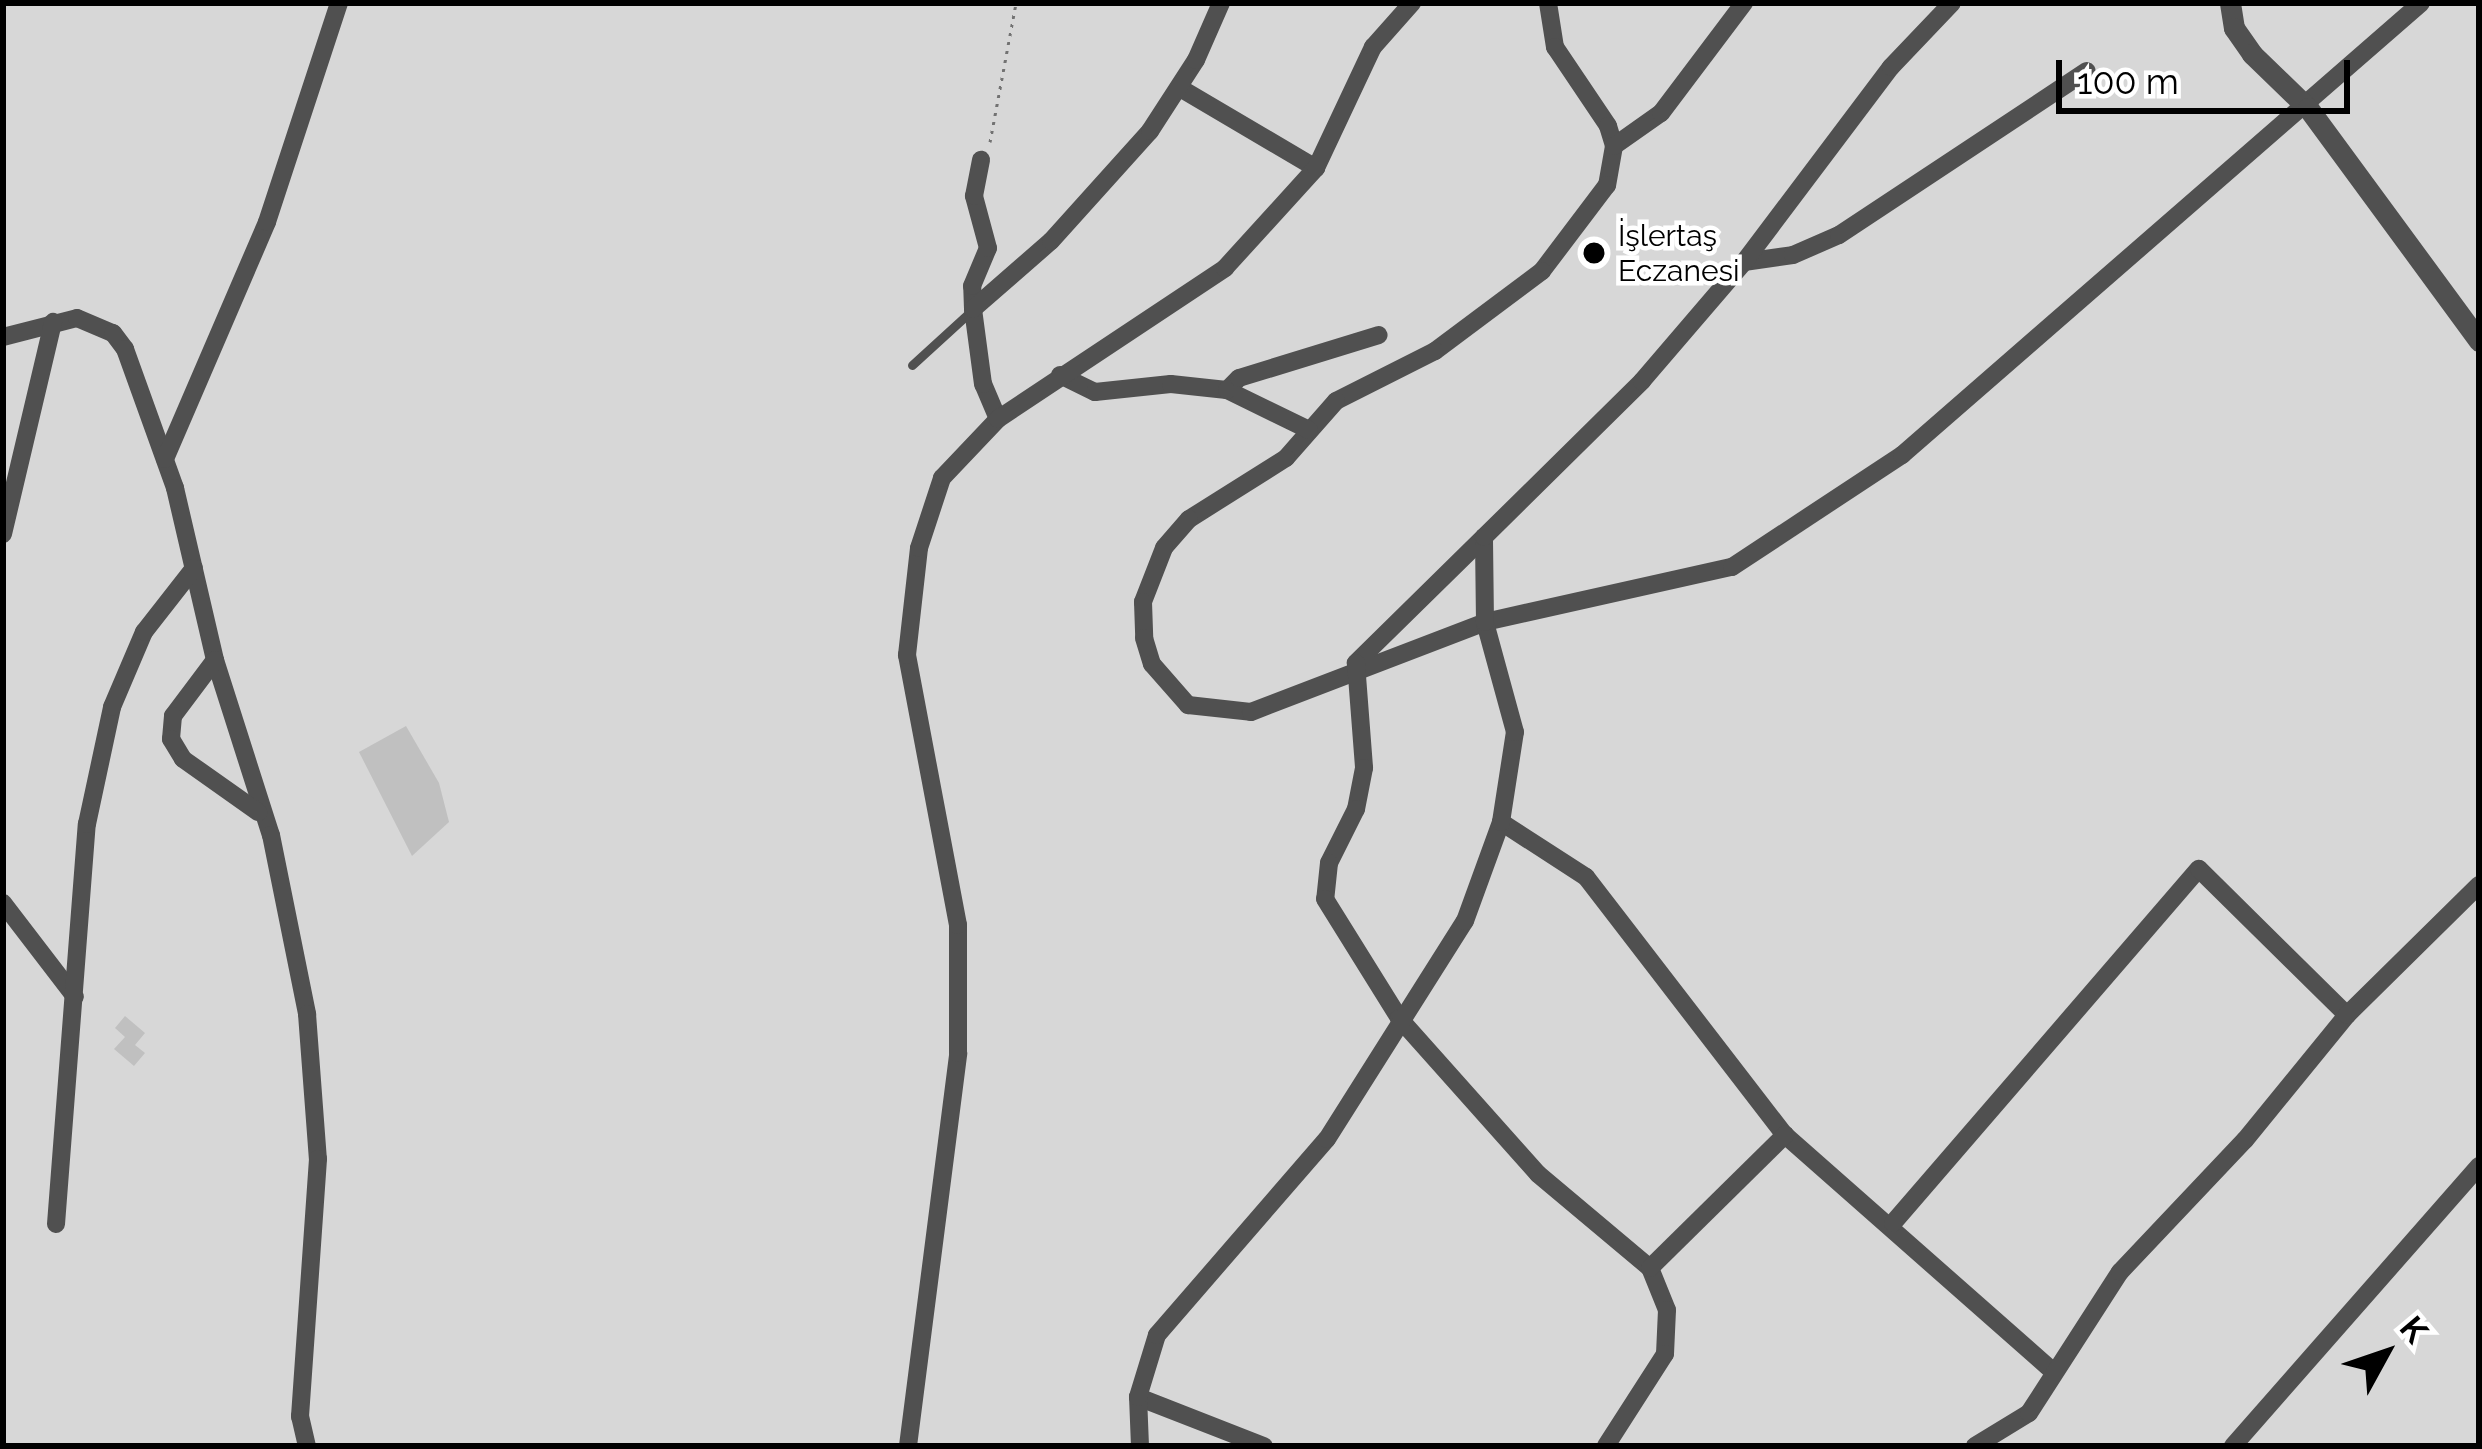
<!DOCTYPE html>
<html>
<head>
<meta charset="utf-8">
<style>
	body { margin:0 }
	#map { position:relative; width:2482px; height:1449px; overflow:hidden; background:#fff; font-family:Raleway,sans-serif }
	div>[style] { position:absolute }
	[style*='--x'] { left:calc(var(--x)*1px); top:calc(var(--y)*1px); width:calc(var(--w)*1px); rotate:calc(var(--a)*1deg) }
	.green>* { inset:0; background:#d7d7d7; transform-origin:0 0 }
	.building>* { inset:0; background:#c0c0c0 }
	.path>* { height:3px; margin-top:-1.5px; transform-origin:0; background:repeating-linear-gradient(90deg,#727272 0 3px,transparent 0 9px) }
	.service>* { height:9px; margin:-4.5px; padding:0 4.5px; transform-origin:4.5px; border-radius:4.5px; background:#505050 }
	.minor>* { height:18px; margin:-9px; padding:0 9px; transform-origin:9px; border-radius:9px; background:#505050 }
	.tertiary>* { height:21px; margin:-10.5px; padding:0 10.5px; transform-origin:10.5px; border-radius:10.5px; background:#505050 }
	.dots>* { width:33px; height:33px; translate:-50% -50%; box-sizing:border-box; border:6px solid #fff; border-radius:50% }
	span { translate:-50% -50%; white-space:nowrap; text-align:center; line-height:1.15; -webkit-text-stroke:9px #fff; paint-order:stroke }
	.poi-label { font-size:30px; color:#000 }
	.left { translate:0 -50%; text-align:left }
	.frame { position:absolute; inset:0; border:6px solid #000; pointer-events:none }
	.north { position:absolute; left:2326px; top:1293px; width:120px; height:120px; -webkit-text-stroke:9px #fff; paint-order:stroke; rotate:50deg; font-size:33px; font-weight:700; line-height:48px; text-align:center; color:#000 }
	.north::after { content:''; display:block; margin:auto; width:42px; height:54px; background:#000; clip-path:polygon(50% 0,100% 100%,50% 72%,0 100%) }
	.scale { position:absolute; left:2056px; top:60px; width:294px; height:54px; box-sizing:border-box; border:6px solid #000; border-top:0; padding-left:15px; font-size:36px; line-height:42px; white-space:nowrap; color:#000; -webkit-text-stroke:9px #fff; paint-order:stroke }
</style>
</head>
<body>
<div id="map">
	<div class="green">
		<i style="left:3px;top:3px;width:2476px;height:1443px"></i>
	</div>
	<div class="building">
		<i style="clip-path:polygon(406px 726px,439px 783px,449px 822px,412px 856px,359px 752px)"></i>
		<i style="clip-path:polygon(125px 1016px,145px 1033px,135px 1045px,145px 1053px,134px 1066px,114px 1049px,125px 1037px,115px 1028px)"></i>
	</div>
	<div class="path">
		<i style="--x:990;--y:142;--w:141;--a:-79.4"></i>
	</div>
	<div class="service">
		<i style="--x:912;--y:365;--w:79;--a:-42.4"></i>
	</div>
	<div class="minor">
		<i style="--x:1548;--y:3;--w:45;--a:81"></i>
		<i style="--x:1555;--y:47;--w:95;--a:56.1"></i>
		<i style="--x:1608;--y:126;--w:21;--a:73"></i>
		<i style="--x:1614;--y:146;--w:40;--a:100"></i>
		<i style="--x:1607;--y:185;--w:108;--a:127.1"></i>
		<i style="--x:1542;--y:271;--w:134;--a:143.2"></i>
		<i style="--x:1435;--y:351;--w:111;--a:153.2"></i>
		<i style="--x:1336;--y:401;--w:76;--a:131.3"></i>
		<i style="--x:1286;--y:458;--w:115;--a:147.8"></i>
		<i style="--x:1189;--y:519;--w:38;--a:131"></i>
		<i style="--x:1164;--y:548;--w:58;--a:111.3"></i>
		<i style="--x:1143;--y:602;--w:36;--a:88"></i>
		<i style="--x:1144;--y:638;--w:27;--a:73"></i>
		<i style="--x:1152;--y:664;--w:55;--a:48.7"></i>
		<i style="--x:1188;--y:705;--w:63;--a:6.3"></i>
		<i style="--x:1251;--y:712;--w:251;--a:-21"></i>
		<i style="--x:1485;--y:622;--w:253;--a:-12.6"></i>
		<i style="--x:1732;--y:567;--w:204;--a:-33.4"></i>
		<i style="--x:1902;--y:455;--w:688;--a:-41.05"></i>
		<i style="--x:1180;--y:88;--w:158;--a:30.5"></i>
		<i style="--x:1614;--y:146;--w:57;--a:-35.1"></i>
		<i style="--x:1661;--y:113;--w:138;--a:-53"></i>
		<i style="--x:1744;--y:262;--w:49;--a:-8.1"></i>
		<i style="--x:1793;--y:255;--w:50;--a:-23.5"></i>
		<i style="--x:1839;--y:235;--w:297;--a:-33.5"></i>
		<i style="--x:973;--y:309;--w:23;--a:-92"></i>
		<i style="--x:972;--y:286;--w:41;--a:-67.2"></i>
		<i style="--x:988;--y:248;--w:54;--a:-105.1"></i>
		<i style="--x:974;--y:196;--w:37;--a:-79"></i>
		<i style="--x:3;--y:337;--w:76;--a:-14.4"></i>
		<i style="--x:77;--y:318;--w:39;--a:23"></i>
		<i style="--x:113;--y:333;--w:20;--a:53"></i>
		<i style="--x:125;--y:349;--w:148;--a:70.2"></i>
		<i style="--x:175;--y:488;--w:177;--a:76.9"></i>
		<i style="--x:215;--y:660;--w:184;--a:72.3"></i>
		<i style="--x:271;--y:835;--w:183;--a:78.6"></i>
		<i style="--x:307;--y:1014;--w:145;--a:85.7"></i>
		<i style="--x:318;--y:1159;--w:258;--a:94"></i>
		<i style="--x:300;--y:1416;--w:31;--a:77"></i>
		<i style="--x:1060;--y:375;--w:39;--a:26"></i>
		<i style="--x:1095;--y:392;--w:76;--a:-6"></i>
		<i style="--x:1171;--y:384;--w:56;--a:6.1"></i>
		<i style="--x:1227;--y:390;--w:91;--a:26"></i>
		<i style="--x:1227;--y:390;--w:17;--a:-45"></i>
		<i style="--x:1239;--y:378;--w:146;--a:-17.1"></i>
		<i style="--x:998;--y:419;--w:38;--a:-113"></i>
		<i style="--x:983;--y:384;--w:76;--a:-97.6"></i>
		<i style="--x:973;--y:309;--w:103;--a:-41.1"></i>
		<i style="--x:1051;--y:241;--w:148;--a:-48"></i>
		<i style="--x:1150;--y:131;--w:85;--a:-57.1"></i>
		<i style="--x:1196;--y:60;--w:62;--a:-66.3"></i>
		<i style="--x:165;--y:459;--w:258;--a:-66.7"></i>
		<i style="--x:267;--y:222;--w:231;--a:-71.8"></i>
		<i style="--x:3;--y:534;--w:218;--a:-76.7"></i>
		<i style="--x:1484;--y:537;--w:180;--a:135.5"></i>
		<i style="--x:1356;--y:663;--w:105;--a:85.6"></i>
		<i style="--x:1364;--y:768;--w:42;--a:101"></i>
		<i style="--x:1356;--y:809;--w:60;--a:116.6"></i>
		<i style="--x:1329;--y:863;--w:36;--a:96"></i>
		<i style="--x:1325;--y:899;--w:140;--a:58.1"></i>
		<i style="--x:1399;--y:1018;--w:209;--a:48.3"></i>
		<i style="--x:1538;--y:1174;--w:146;--a:40"></i>
		<i style="--x:1650;--y:1268;--w:45;--a:68"></i>
		<i style="--x:1667;--y:1310;--w:44;--a:92.6"></i>
		<i style="--x:1665;--y:1354;--w:109;--a:122.7"></i>
		<i style="--x:215;--y:660;--w:70;--a:126.9"></i>
		<i style="--x:173;--y:716;--w:23;--a:95"></i>
		<i style="--x:171;--y:739;--w:23;--a:59"></i>
		<i style="--x:183;--y:759;--w:92;--a:35.2"></i>
		<i style="--x:1501;--y:822;--w:101;--a:32.9"></i>
		<i style="--x:1586;--y:877;--w:326;--a:52.4"></i>
		<i style="--x:1785;--y:1135;--w:359;--a:41.4"></i>
		<i style="--x:3;--y:903;--w:118;--a:52.5"></i>
		<i style="--x:1893;--y:1223;--w:468;--a:-49.2"></i>
		<i style="--x:2199;--y:869;--w:208;--a:44.6"></i>
		<i style="--x:56;--y:1224;--w:401;--a:-85.6"></i>
		<i style="--x:87;--y:824;--w:120;--a:-77.9"></i>
		<i style="--x:112;--y:707;--w:82;--a:-66.9"></i>
		<i style="--x:144;--y:632;--w:81;--a:-52"></i>
		<i style="--x:1650;--y:1268;--w:190;--a:-44.6"></i>
		<i style="--x:1138;--y:1397;--w:135;--a:21.3"></i>
		<i style="--x:908;--y:1446;--w:396;--a:-82.7"></i>
		<i style="--x:958;--y:1053;--w:128;--a:-90"></i>
		<i style="--x:958;--y:925;--w:275;--a:-100.7"></i>
		<i style="--x:907;--y:655;--w:108;--a:-83.6"></i>
		<i style="--x:919;--y:548;--w:74;--a:-71.8"></i>
		<i style="--x:942;--y:478;--w:81;--a:-46.5"></i>
		<i style="--x:998;--y:419;--w:273;--a:-33.6"></i>
		<i style="--x:1225;--y:268;--w:135;--a:-47.7"></i>
		<i style="--x:1316;--y:168;--w:134;--a:-64.8"></i>
		<i style="--x:1373;--y:47;--w:59;--a:-48.4"></i>
		<i style="--x:1140;--y:1446;--w:49;--a:-92.3"></i>
		<i style="--x:1138;--y:1397;--w:65;--a:-73"></i>
		<i style="--x:1157;--y:1335;--w:259;--a:-49.1"></i>
		<i style="--x:1327;--y:1139;--w:258;--a:-57.7"></i>
		<i style="--x:1465;--y:921;--w:105;--a:-70"></i>
		<i style="--x:1501;--y:822;--w:91;--a:-81.2"></i>
		<i style="--x:1515;--y:732;--w:114;--a:-105.3"></i>
		<i style="--x:1485;--y:622;--w:85;--a:-90.7"></i>
		<i style="--x:1484;--y:537;--w:222;--a:-44.6"></i>
		<i style="--x:1642;--y:381;--w:157;--a:-49.4"></i>
		<i style="--x:1744;--y:262;--w:244;--a:-53"></i>
		<i style="--x:1891;--y:67;--w:88;--a:-46.4"></i>
		<i style="--x:1975;--y:1446;--w:63;--a:-31.4"></i>
		<i style="--x:2029;--y:1413;--w:168;--a:-57.2"></i>
		<i style="--x:2120;--y:1272;--w:182;--a:-46.6"></i>
		<i style="--x:2245;--y:1140;--w:161;--a:-50.8"></i>
		<i style="--x:2347;--y:1015;--w:185;--a:-44.6"></i>
		<i style="--x:2233;--y:1446;--w:373;--a:-48.7"></i>
	</div>
	<div class="tertiary">
		<i style="--x:2230;--y:3;--w:25;--a:81"></i>
		<i style="--x:2234;--y:28;--w:32;--a:55"></i>
		<i style="--x:2252;--y:54;--w:78;--a:44"></i>
		<i style="--x:2308;--y:108;--w:289;--a:53.7"></i>
	</div>
	<div class="dots">
		<i style="left:1594px;top:253px;background:#000"></i>
	</div>
	<div class="poi-label">
		<span class="left" style="left:1618px;top:253px">İşlertaş<br>Eczanesi</span>
	</div>
	<div class="frame"></div>
	<div class="north">K</div>
	<div class="scale">100 m</div>
</div>
</body>
</html>
